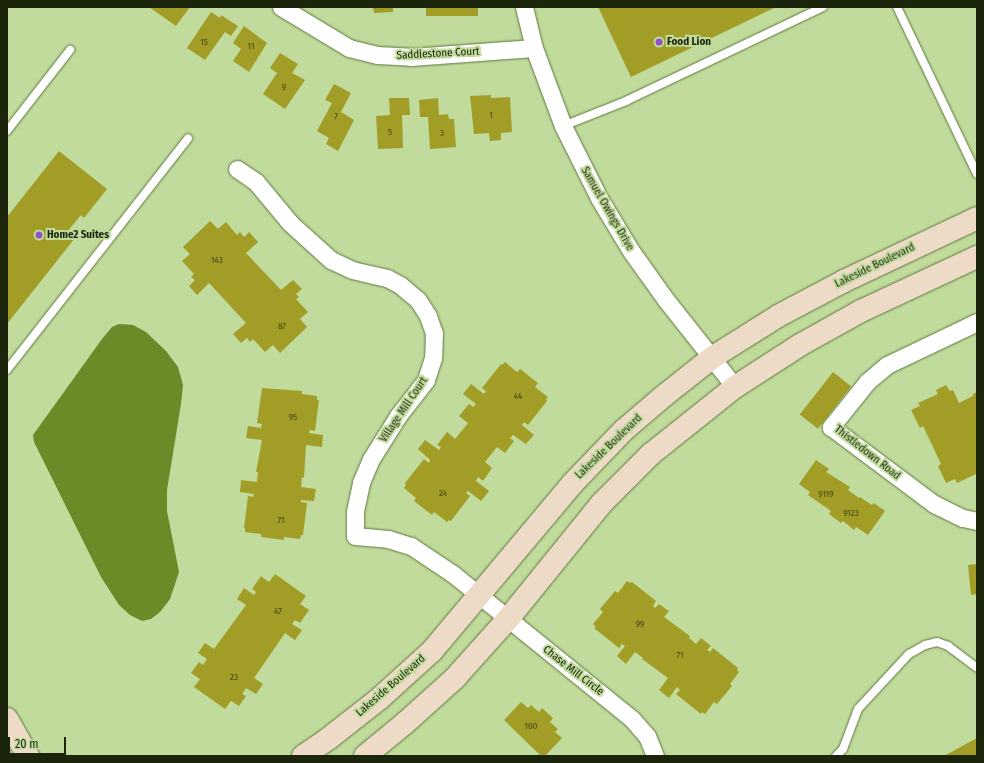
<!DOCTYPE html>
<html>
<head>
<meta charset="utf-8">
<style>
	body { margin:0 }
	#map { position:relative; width:984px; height:763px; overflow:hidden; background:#c0db9c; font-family:"Fira Sans Condensed",sans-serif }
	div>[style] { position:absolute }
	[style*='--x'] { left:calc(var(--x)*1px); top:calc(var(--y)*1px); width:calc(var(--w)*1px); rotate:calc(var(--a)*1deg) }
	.water>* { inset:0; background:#698c28 }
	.building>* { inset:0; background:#a29d27; transform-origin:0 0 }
	.roads { filter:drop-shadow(0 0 1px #60773d) drop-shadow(0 0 1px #60773d) }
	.service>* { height:8px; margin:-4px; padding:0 4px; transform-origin:4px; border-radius:4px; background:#fff }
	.minor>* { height:17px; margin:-8.5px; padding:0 8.5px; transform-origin:8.5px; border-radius:8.5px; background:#fff }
	.secondary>* { height:22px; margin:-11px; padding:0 11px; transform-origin:11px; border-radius:11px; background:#eddbc8 }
	.dots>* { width:11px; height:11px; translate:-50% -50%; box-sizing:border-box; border:2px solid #c0db9c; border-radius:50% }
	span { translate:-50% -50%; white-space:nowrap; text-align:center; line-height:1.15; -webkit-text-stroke:4px #c0db9c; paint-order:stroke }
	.number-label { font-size:9px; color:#3d4313 }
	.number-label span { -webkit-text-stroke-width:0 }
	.poi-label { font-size:11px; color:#1b250c; font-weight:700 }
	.left { translate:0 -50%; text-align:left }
	.street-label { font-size:11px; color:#1b250c }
	.frame { position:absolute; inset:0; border:8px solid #1b250c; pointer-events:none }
	.scale { position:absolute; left:8px; top:737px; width:58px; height:18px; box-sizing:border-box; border:2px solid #1b250c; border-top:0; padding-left:5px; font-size:12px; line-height:14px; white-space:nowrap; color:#1b250c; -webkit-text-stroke:3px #c0db9c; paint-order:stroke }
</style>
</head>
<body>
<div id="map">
	<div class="water">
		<i style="clip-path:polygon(119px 324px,133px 325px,146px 332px,166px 351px,178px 367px,183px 385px,181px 404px,167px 490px,167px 511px,179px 572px,170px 599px,160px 612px,151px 619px,142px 621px,130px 615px,119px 605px,101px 577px,34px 442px,33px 435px,102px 339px,112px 327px)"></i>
	</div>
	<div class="building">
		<i style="clip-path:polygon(149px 7px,190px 7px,176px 26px)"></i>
		<i style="clip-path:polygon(373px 7px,393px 7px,393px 12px,374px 13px)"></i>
		<i style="left:426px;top:7px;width:52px;height:9px"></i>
		<i style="clip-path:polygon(598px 7px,776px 7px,631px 77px)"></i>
		<i style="clip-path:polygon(211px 12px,220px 18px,221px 15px,238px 26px,231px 36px,225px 32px,205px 60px,187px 48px)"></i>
		<i style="clip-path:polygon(244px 26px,267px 43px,249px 72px,233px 61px,241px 49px,233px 43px)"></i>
		<i style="clip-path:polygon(280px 53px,298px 64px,292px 73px,305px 80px,285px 109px,263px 94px,277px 73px,270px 68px)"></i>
		<i style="clip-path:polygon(334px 84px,351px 93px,341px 112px,354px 120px,338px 151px,326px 144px,329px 138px,317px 131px,332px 103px,325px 100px)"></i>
		<i style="clip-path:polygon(491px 95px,491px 98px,510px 97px,512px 132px,501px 133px,501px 140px,490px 141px,489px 133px,474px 134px,470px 96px)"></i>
		<i style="clip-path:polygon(389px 98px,409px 98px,410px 115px,402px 115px,403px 148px,378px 149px,376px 116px,390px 115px)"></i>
		<i style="clip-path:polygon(438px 98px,439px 115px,448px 114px,449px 119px,454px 119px,456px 147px,430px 149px,428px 117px,420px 117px,419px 100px)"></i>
		<i style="clip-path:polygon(59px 151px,107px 189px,84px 218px,81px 215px,67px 232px,75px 238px,7px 324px,7px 217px)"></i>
		<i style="clip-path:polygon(210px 221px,218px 229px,226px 222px,237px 235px,240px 232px,244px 237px,249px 232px,258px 242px,246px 253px,281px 290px,293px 280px,302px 289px,296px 294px,299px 297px,296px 299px,308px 312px,300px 319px,307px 327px,280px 353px,273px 345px,265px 352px,253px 339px,250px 342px,247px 338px,241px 343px,233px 334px,246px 323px,209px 283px,197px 295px,189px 286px,195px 280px,191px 277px,194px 274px,182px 261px,190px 254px,183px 247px)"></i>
		<i style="clip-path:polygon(505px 362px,517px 372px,520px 369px,538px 383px,535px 387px,548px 397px,546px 399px,547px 401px,528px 425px,524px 422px,522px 425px,534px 435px,526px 444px,513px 435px,510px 438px,514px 441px,505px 453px,497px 447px,485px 462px,492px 468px,483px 481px,478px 477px,476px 481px,489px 491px,481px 501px,468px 491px,466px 493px,470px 496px,451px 521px,449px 520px,447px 522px,434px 512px,432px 515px,414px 501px,416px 498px,404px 488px,406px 485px,405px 483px,424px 459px,429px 463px,430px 460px,418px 449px,425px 440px,439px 450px,441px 447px,437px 445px,447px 432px,455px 439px,468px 423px,459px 416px,469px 404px,473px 407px,476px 404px,463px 394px,471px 384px,484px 394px,486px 391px,482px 388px,501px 364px,502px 365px)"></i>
		<i style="left:833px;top:372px;width:23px;height:54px;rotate:38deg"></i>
		<i style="clip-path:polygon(946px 385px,950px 391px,953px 390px,959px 403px,973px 396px,973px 394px,977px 392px,977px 476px,976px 474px,957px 483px,955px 479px,946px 483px,938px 466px,941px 464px,923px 426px,920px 428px,911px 410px,920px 406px,918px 403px,938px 394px,936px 390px)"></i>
		<i style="clip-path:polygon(262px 388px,302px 391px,302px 394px,317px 396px,317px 400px,319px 400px,315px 431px,310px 430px,309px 433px,323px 435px,322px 447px,306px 445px,304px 478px,302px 477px,301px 487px,316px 489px,314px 501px,301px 500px,301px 502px,307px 503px,303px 535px,301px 535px,300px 539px,284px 537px,284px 540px,261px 537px,261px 534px,245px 532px,245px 528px,244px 528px,248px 496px,253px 497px,254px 494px,240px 492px,241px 480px,257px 482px,258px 472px,256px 472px,262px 440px,246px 438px,248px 426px,261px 428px,262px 424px,257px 423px)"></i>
		<i style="clip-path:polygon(816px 460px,829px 469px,826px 472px,850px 487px,848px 490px,859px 498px,860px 497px,872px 505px,874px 503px,885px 511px,868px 535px,856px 527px,854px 530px,843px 521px,841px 523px,829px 514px,831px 511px,808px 495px,810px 492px,799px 484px)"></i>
		<i style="clip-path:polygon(977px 564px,977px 594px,971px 595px,968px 565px)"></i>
		<i style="clip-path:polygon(275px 574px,306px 596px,300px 604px,309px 610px,300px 623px,295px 620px,292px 624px,302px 630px,295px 640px,285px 633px,254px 678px,263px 684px,256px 694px,246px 688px,242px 694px,246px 696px,239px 706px,231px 701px,225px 709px,194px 687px,200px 679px,191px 673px,199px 662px,203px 665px,207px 659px,198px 653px,205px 643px,214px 649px,246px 605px,237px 599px,244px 588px,254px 595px,256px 592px,252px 589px,261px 576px,269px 582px)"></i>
		<i style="clip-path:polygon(627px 581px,630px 583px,632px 582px,656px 601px,653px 606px,655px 608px,659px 604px,669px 611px,664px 617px,690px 636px,689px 638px,696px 644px,701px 638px,711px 646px,707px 650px,710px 652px,713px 648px,738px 668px,737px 670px,739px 672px,730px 684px,732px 686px,717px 704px,714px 702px,705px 714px,702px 712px,701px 714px,676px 694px,680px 690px,677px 687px,669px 698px,659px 690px,668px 678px,642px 659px,643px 658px,635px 652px,626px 664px,617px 656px,625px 646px,622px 644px,619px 648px,594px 628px,596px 627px,593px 624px,603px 612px,600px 609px,615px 591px,618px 593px)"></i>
		<i style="clip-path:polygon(521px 702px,528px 708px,531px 705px,539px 712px,542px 708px,553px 718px,550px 722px,558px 729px,555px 732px,562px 738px,545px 756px,541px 756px,504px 720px)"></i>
		<i style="clip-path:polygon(977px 738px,977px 756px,944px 756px)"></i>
	</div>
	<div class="roads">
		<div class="service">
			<i style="--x:897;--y:7;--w:185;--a:64.4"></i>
			<i style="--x:563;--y:126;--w:68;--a:-21.6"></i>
			<i style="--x:626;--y:101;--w:218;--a:-25.5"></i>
			<i style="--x:7;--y:131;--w:103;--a:-52.1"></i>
			<i style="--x:7;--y:370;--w:294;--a:-52"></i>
			<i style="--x:836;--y:756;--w:10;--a:-45"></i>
			<i style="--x:843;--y:749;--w:43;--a:-69.4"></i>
			<i style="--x:858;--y:709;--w:75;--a:-47.2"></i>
			<i style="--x:909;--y:654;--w:18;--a:-29"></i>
			<i style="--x:925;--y:645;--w:12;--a:-14"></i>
			<i style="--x:937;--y:642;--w:12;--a:20"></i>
			<i style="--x:948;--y:646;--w:36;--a:37"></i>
		</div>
		<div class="minor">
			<i style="--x:281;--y:7;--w:79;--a:31.1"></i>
			<i style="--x:349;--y:48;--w:29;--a:14"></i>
			<i style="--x:377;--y:55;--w:34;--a:3"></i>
			<i style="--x:411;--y:57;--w:123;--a:-4.2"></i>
			<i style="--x:524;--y:7;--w:42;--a:76.3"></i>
			<i style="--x:534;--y:48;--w:83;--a:69.6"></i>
			<i style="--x:563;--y:126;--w:80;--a:63.4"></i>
			<i style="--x:599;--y:198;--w:62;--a:58.9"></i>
			<i style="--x:631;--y:251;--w:60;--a:54.5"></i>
			<i style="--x:666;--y:300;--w:111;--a:51.6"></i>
			<i style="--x:237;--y:169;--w:23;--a:34"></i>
			<i style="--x:256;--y:182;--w:53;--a:50.3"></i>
			<i style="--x:290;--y:223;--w:55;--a:42.1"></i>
			<i style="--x:331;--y:260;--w:23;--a:25"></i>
			<i style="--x:352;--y:270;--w:36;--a:13"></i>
			<i style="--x:387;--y:278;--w:15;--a:28"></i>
			<i style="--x:400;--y:285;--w:23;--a:40"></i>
			<i style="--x:418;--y:300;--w:19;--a:58"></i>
			<i style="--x:428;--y:316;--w:18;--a:71"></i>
			<i style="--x:434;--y:333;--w:25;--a:92"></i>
			<i style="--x:433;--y:358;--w:23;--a:108"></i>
			<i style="--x:426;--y:380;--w:46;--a:127.9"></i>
			<i style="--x:398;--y:416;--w:51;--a:122.1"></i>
			<i style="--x:371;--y:459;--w:26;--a:113"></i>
			<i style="--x:361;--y:483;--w:30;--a:102"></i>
			<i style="--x:355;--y:512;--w:24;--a:90"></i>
			<i style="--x:355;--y:536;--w:33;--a:5"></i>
			<i style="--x:388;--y:539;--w:24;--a:17"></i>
			<i style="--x:411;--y:546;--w:50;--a:33.7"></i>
			<i style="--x:453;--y:574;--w:230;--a:39"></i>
			<i style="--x:632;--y:719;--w:23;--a:49"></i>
			<i style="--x:647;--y:736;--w:22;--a:68"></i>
			<i style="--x:977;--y:322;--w:100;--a:154.5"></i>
			<i style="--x:887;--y:365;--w:26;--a:140"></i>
			<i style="--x:867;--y:382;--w:58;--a:128.7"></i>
			<i style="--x:831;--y:427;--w:129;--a:36.8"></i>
			<i style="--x:934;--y:504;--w:32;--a:26"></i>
			<i style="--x:963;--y:518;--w:14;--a:12"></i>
		</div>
		<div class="secondary">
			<i style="--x:7;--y:719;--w:43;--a:60.4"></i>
			<i style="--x:303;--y:756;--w:30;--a:-34"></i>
			<i style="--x:328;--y:739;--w:65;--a:-38.1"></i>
			<i style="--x:379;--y:699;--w:72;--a:-42.2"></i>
			<i style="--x:432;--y:651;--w:218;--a:-50"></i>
			<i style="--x:572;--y:484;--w:75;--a:-46.1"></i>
			<i style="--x:624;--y:430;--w:54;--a:-40.5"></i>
			<i style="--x:665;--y:395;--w:61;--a:-38.4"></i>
			<i style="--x:713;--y:357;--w:77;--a:-32.2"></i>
			<i style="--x:778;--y:316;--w:75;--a:-27.9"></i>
			<i style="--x:844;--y:281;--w:147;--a:-25.3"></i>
			<i style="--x:365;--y:756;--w:50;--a:-39.4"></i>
			<i style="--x:404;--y:724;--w:69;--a:-42"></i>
			<i style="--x:455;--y:678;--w:79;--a:-48.1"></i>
			<i style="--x:508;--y:619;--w:148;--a:-51"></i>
			<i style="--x:601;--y:504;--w:71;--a:-45"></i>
			<i style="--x:651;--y:454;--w:107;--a:-38.6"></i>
			<i style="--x:735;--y:387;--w:77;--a:-32.9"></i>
			<i style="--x:800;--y:345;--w:70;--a:-29.1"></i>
			<i style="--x:861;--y:311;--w:128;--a:-25"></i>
		</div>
	</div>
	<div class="dots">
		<i style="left:659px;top:42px;background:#9252c7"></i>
		<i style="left:39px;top:235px;background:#9252c7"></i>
	</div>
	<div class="number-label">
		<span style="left:204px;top:42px">15</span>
		<span style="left:251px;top:46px">11</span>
		<span style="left:284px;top:87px">9</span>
		<span style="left:491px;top:115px">1</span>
		<span style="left:336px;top:116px">7</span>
		<span style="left:390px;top:132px">5</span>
		<span style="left:442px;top:133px">3</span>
		<span style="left:217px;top:260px">143</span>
		<span style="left:282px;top:326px">87</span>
		<span style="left:518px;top:396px">44</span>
		<span style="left:293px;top:417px">95</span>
		<span style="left:443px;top:493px">24</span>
		<span style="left:826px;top:494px">9119</span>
		<span style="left:851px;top:513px">9123</span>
		<span style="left:281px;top:520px">71</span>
		<span style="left:278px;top:611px">47</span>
		<span style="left:640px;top:624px">99</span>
		<span style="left:680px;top:655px">71</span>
		<span style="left:234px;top:677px">23</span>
		<span style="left:531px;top:726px">100</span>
	</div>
	<div class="poi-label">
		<span class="left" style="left:667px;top:42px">Food Lion</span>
		<span class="left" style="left:47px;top:235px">Home2 Suites</span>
	</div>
	<div class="street-label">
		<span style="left:438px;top:54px;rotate:-3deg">Saddlestone Court</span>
		<span style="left:607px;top:209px;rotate:60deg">Samuel Owings Drive</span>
		<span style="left:875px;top:266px;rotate:-26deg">Lakeside Boulevard</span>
		<span style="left:404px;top:410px;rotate:-56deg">Village Mill Court</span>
		<span style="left:609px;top:447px;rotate:-44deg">Lakeside Boulevard</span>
		<span style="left:867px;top:453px;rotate:38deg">Thistledown Road</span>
		<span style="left:573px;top:671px;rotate:38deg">Chase Mill Circle</span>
		<span style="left:391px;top:686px;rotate:-41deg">Lakeside Boulevard</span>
	</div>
	<div class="frame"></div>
	<div class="scale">20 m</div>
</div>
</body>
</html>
